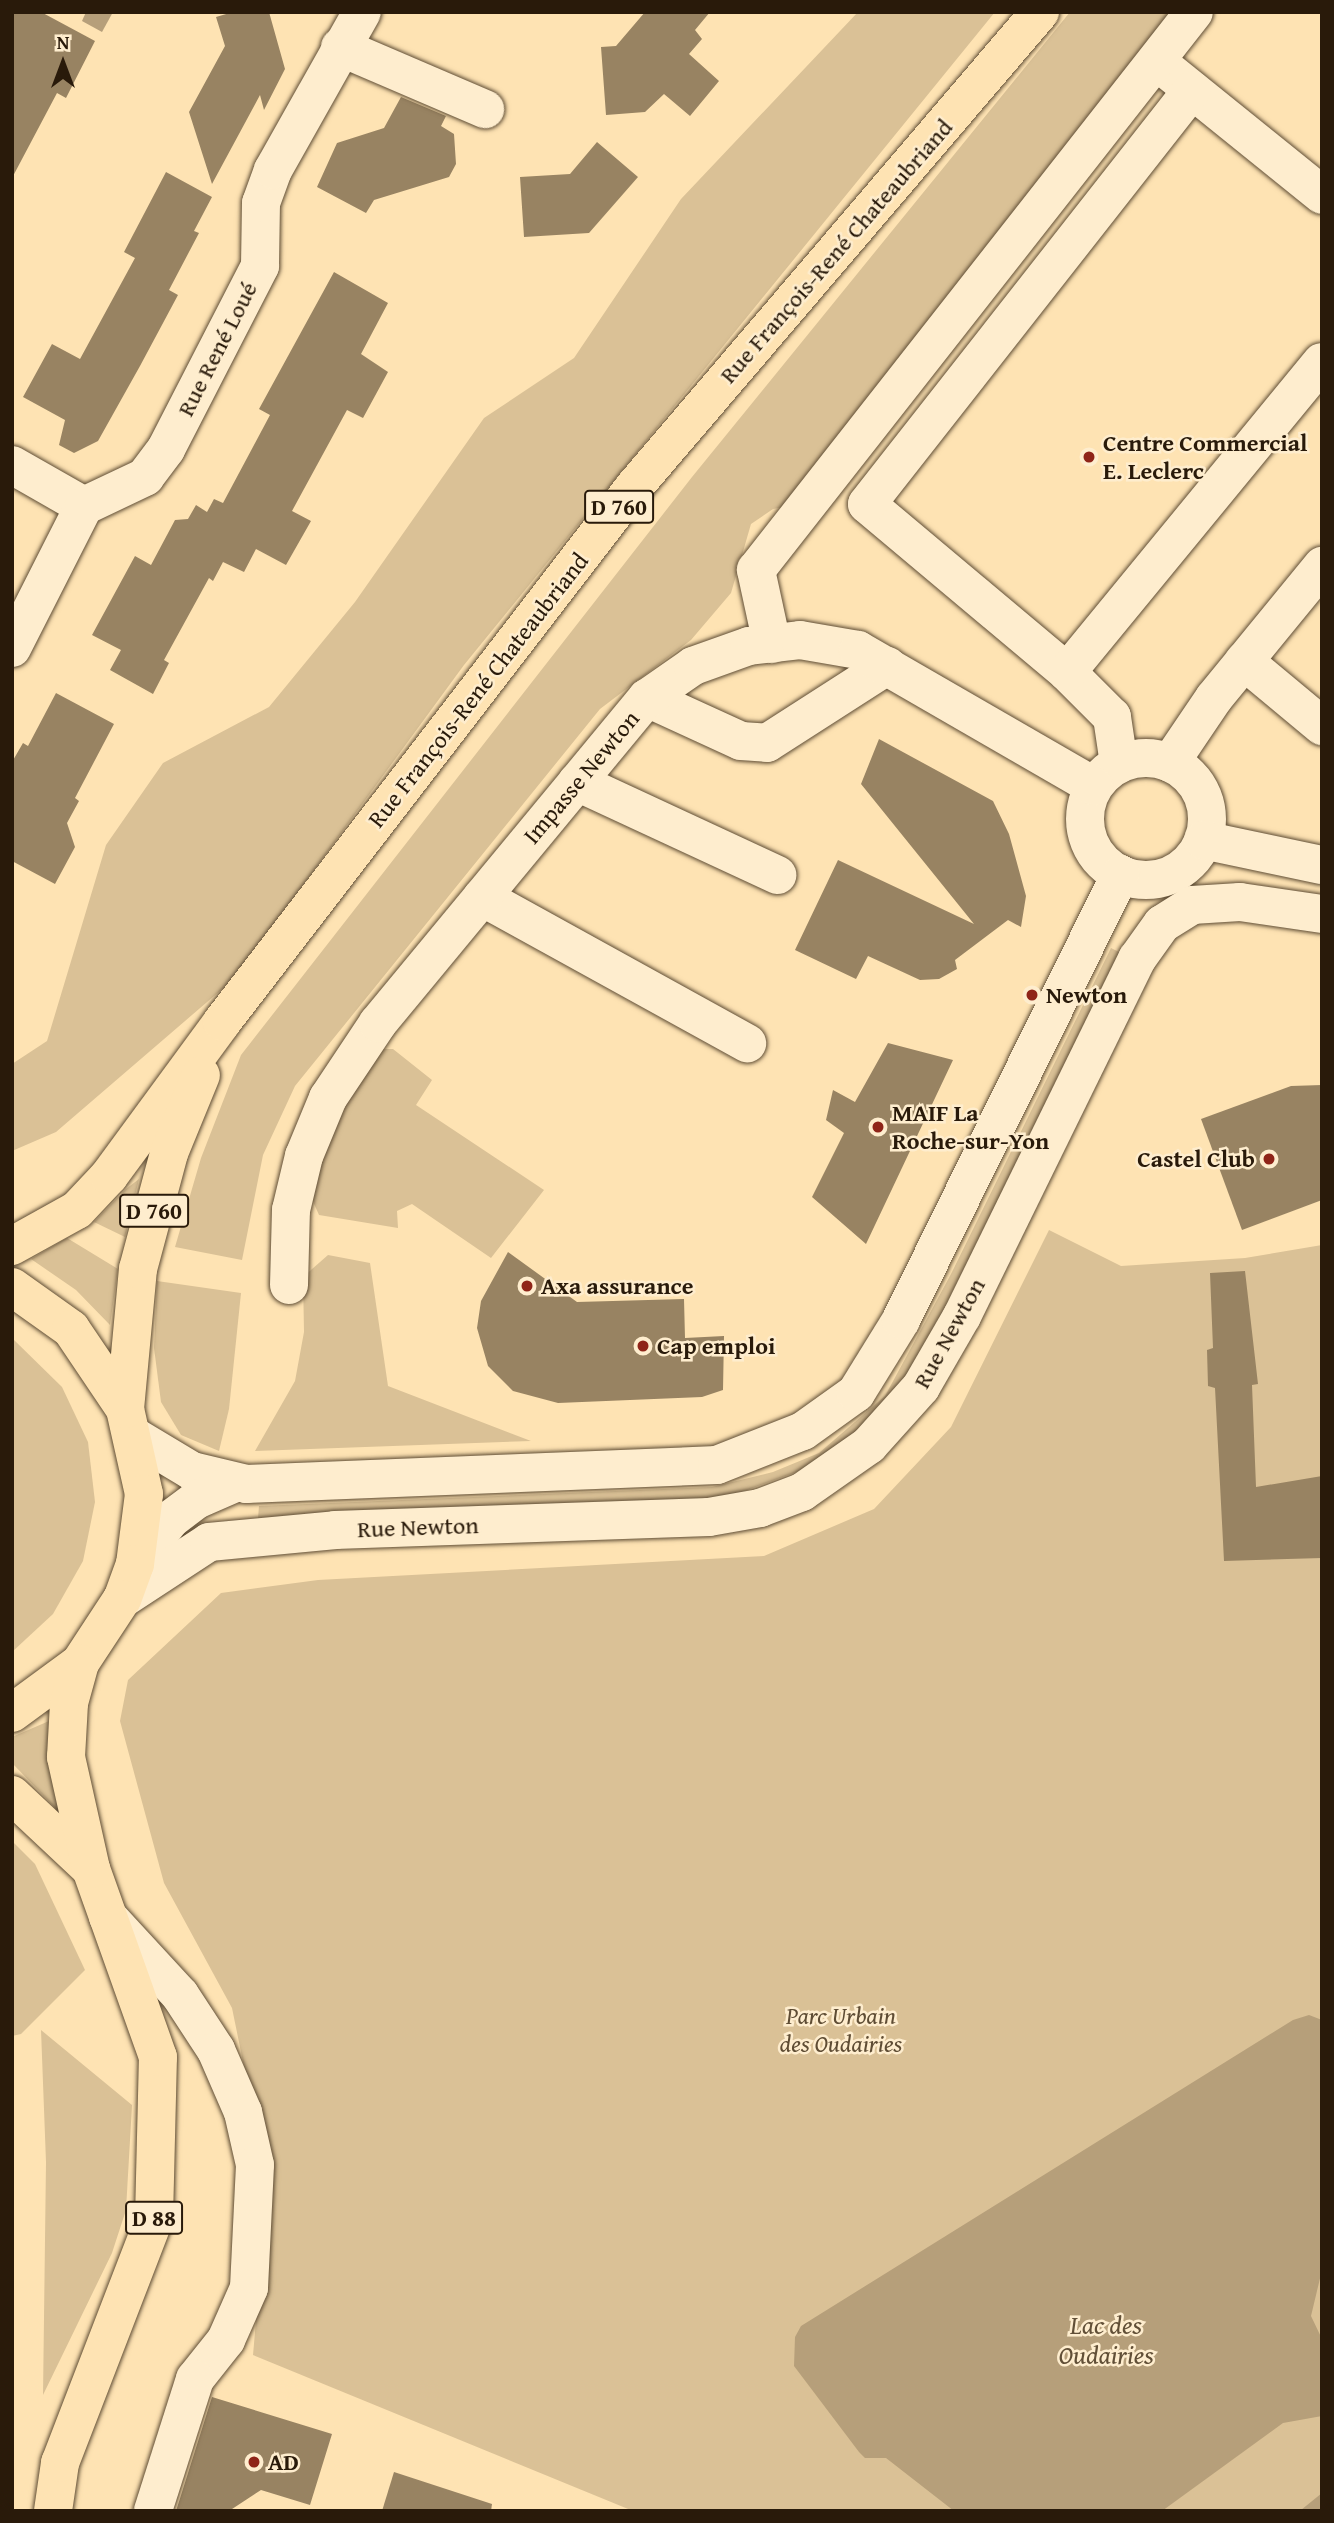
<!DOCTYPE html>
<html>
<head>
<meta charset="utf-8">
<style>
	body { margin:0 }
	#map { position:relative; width:1334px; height:2523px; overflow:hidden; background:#fee3b3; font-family:"Gentium Book Plus",serif }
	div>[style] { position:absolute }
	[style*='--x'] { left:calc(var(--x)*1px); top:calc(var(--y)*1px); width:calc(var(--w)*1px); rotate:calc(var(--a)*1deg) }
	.green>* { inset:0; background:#dac196 }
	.water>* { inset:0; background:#b69f7a }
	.building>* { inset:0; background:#988362 }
	.roads { filter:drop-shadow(0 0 2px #5e4c34) drop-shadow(0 0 2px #5e4c34) }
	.minor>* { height:38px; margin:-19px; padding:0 19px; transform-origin:19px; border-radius:19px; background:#feedce }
	.minor>.ring { margin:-19px; padding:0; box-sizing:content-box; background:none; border:38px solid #feedce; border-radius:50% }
	.major>* { height:38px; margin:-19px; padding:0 19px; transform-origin:19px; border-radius:19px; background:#fee3b3 }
	.dots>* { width:19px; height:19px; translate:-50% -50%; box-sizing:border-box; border:4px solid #feedce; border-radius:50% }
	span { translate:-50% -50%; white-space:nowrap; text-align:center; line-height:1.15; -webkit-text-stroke:5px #feedce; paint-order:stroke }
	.shield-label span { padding:2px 5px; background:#feedce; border:2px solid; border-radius:5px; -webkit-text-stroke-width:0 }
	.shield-label { font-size:23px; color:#291a0a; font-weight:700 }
	.street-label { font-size:24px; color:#291a0a }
	.poi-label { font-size:24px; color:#291a0a; font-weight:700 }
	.left { translate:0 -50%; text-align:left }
	.right { translate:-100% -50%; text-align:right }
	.park-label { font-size:24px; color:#5e4c34; font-style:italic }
	.water-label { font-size:26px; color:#614f37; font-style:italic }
	.frame { position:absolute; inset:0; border:14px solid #291a0a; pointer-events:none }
	.north { position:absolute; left:28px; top:28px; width:70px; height:70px; -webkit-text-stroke:5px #feedce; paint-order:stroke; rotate:0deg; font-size:19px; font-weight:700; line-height:28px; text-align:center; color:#291a0a }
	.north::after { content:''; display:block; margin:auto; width:24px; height:32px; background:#291a0a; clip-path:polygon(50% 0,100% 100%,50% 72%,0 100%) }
</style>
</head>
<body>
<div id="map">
	<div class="green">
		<i style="clip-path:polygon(858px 12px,995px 12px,464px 665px,235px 978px,56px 1132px,12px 1151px,12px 1064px,47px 1041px,106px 845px,163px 763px,269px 707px,355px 602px,484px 418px,574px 358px,681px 199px)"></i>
		<i style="clip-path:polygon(1070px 12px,1208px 12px,820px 501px,773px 509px,751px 524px,731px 593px,691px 640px,600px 709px,295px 1086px,263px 1155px,242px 1260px,175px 1247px,201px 1158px,241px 1055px,692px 477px)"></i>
		<i style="clip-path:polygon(1111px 948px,1123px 954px,902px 1392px,829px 1460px,720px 1500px,258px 1518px,259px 1506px,712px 1487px,773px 1472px,819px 1453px,885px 1396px,951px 1274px)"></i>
		<i style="clip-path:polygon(377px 1049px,393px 1049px,432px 1080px,416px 1105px,544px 1190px,491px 1258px,412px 1204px,397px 1211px,398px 1228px,319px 1215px,311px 1197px,326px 1140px)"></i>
		<i style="clip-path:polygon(139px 1179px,125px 1237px,94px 1222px,126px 1189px)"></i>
		<i style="clip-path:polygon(1049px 1230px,1121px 1266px,1245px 1258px,1322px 1245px,1322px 2511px,633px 2511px,253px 2355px,268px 2184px,232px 2008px,164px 1883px,120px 1721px,128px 1680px,221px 1593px,318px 1580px,764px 1556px,874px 1509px,951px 1427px)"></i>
		<i style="clip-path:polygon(67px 1238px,118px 1269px,110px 1325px,76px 1290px,31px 1259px)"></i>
		<i style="clip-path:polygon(328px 1255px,370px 1263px,388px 1386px,531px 1441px,255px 1451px,295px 1381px,304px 1332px,303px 1277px)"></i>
		<i style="clip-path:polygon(157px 1281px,241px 1293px,229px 1409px,219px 1451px,181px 1435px,161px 1402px,154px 1348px)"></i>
		<i style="clip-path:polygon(12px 1338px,62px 1387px,88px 1442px,95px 1502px,83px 1561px,53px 1614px,12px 1652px)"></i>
		<i style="clip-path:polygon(49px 1721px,64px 1817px,12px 1763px,12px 1737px)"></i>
		<i style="clip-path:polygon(12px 1841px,35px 1864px,85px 1970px,21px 2034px,12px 2036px)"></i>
		<i style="clip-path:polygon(41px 2030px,132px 2105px,126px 2210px,112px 2253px,43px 2395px,46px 2162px)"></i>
	</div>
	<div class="water">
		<i style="clip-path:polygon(86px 12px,113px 12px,102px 32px,82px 21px)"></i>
		<i style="clip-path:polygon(1309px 2015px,1322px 2020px,1322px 2270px,1311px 2316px,1322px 2339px,1322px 2416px,1283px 2423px,1162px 2511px,954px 2511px,886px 2458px,865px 2458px,859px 2452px,794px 2366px,795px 2337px,801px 2326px,1293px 2020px)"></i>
		<i style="clip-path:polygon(1322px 2493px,1322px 2511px,1300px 2511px,1301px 2510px)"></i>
	</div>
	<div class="building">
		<i style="clip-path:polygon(12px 12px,41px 12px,95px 41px,66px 98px,57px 93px,12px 178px)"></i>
		<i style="clip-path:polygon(233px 12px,269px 12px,285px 69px,264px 110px,260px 95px,212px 184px,189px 112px,225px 46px,216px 17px)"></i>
		<i style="clip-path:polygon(645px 12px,710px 12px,695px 30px,702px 39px,689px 54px,719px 81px,690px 116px,664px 94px,645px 112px,606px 115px,601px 47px,616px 46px)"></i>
		<i style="clip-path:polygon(401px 97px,446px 116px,441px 126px,454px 134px,456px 164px,449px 177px,374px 200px,366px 213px,317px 187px,337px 143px,384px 128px)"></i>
		<i style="clip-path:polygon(597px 142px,638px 177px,589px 233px,524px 237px,520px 177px,570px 174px)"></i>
		<i style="clip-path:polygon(166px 172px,212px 197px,194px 231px,199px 233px,169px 290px,178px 295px,140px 366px,98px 441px,74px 453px,59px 445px,65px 420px,23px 397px,52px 344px,80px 359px,135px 258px,124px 252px)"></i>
		<i style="clip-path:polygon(334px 272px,388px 303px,361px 354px,388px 372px,363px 418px,347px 410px,292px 511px,311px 521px,286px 565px,256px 549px,244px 572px,223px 562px,213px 581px,209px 578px,164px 660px,169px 663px,153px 694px,110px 670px,121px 650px,92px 635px,135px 556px,151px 565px,175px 520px,188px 519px,196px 505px,207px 512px,214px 499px,223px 503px,270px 415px,259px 409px)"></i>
		<i style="clip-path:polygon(56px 693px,114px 724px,75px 798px,79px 801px,67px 823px,75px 847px,55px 884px,12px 861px,12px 762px,23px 743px,28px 746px)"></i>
		<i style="clip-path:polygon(879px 739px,993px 801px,1009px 834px,1026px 896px,1021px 927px,1008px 920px,955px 960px,957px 969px,939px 979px,920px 980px,868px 956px,856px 979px,795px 950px,838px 860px,974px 924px,861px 784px)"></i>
		<i style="clip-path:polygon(888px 1043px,953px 1060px,866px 1244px,812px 1197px,844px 1133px,826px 1120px,833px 1090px,855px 1102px)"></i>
		<i style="clip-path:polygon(1322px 1085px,1322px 1200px,1242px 1230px,1201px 1119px,1291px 1086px)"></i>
		<i style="clip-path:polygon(508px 1252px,577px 1302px,684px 1299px,685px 1338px,724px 1336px,723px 1390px,702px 1397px,558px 1403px,513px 1391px,488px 1366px,477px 1328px,481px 1301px)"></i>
		<i style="clip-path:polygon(1245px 1271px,1258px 1384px,1252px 1385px,1256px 1487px,1322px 1476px,1322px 1558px,1224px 1561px,1215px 1388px,1208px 1386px,1207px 1350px,1213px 1348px,1210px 1273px)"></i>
		<i style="clip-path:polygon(212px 2397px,332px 2434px,310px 2505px,261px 2490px,229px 2511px,176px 2511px)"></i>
		<i style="clip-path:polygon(394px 2472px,492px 2504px,491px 2511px,382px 2511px)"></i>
	</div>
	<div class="roads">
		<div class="minor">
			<i style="--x:340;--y:47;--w:158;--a:23.2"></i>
			<i style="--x:1171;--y:73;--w:194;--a:38.9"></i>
			<i style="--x:12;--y:465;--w:83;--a:29.7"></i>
			<i style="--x:772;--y:644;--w:76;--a:-102.2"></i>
			<i style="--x:756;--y:570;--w:709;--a:-51.87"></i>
			<i style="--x:12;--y:648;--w:159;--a:-63.1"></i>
			<i style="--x:84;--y:506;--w:68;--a:-25.4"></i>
			<i style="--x:145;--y:477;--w:35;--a:-53"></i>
			<i style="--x:166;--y:449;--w:206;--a:-62.8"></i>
			<i style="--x:260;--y:266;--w:63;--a:-89.1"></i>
			<i style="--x:261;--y:203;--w:35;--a:-70"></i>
			<i style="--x:273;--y:170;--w:181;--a:-60.6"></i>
			<i style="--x:1244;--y:661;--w:102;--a:39.8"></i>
			<i style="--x:1067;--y:672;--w:261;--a:-140"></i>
			<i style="--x:867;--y:504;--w:526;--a:-51.87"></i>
			<i style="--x:647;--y:698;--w:103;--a:24.6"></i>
			<i style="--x:741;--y:741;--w:26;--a:4"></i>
			<i style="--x:767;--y:743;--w:143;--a:-32.7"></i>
			<i class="ring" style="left:1085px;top:758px;width:84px;height:84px"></i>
			<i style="--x:1170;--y:763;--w:78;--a:-55.9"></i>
			<i style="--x:1214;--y:698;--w:171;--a:-50.7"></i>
			<i style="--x:1119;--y:764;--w:48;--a:-98.5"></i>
			<i style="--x:1112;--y:717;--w:64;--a:-135"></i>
			<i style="--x:1067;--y:672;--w:401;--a:-50.6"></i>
			<i style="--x:577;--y:782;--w:221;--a:24.9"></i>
			<i style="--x:1203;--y:840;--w:122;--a:11.9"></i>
			<i style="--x:482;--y:897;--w:303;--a:28.9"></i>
			<i style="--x:289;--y:1285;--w:75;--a:-88.5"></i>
			<i style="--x:291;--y:1210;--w:56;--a:-76.5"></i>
			<i style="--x:304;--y:1156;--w:63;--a:-67.5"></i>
			<i style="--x:328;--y:1098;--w:90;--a:-56.3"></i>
			<i style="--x:378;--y:1023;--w:422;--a:-50.4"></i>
			<i style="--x:647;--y:698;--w:56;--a:-34.8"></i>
			<i style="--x:693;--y:666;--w:59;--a:-19.7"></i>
			<i style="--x:749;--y:646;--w:51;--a:-6.7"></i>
			<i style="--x:800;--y:640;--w:59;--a:9.8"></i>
			<i style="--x:858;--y:650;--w:272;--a:30"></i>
			<i style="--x:132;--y:1435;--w:70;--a:31"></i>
			<i style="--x:192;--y:1471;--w:56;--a:13.5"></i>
			<i style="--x:246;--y:1484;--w:471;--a:-2.3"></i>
			<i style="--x:717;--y:1465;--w:92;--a:-21.6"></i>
			<i style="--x:803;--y:1431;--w:65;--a:-35.6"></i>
			<i style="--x:856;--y:1393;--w:86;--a:-58.3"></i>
			<i style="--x:901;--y:1320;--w:497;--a:-63.8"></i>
			<i style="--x:135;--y:1564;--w:58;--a:-51.3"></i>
			<i style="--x:171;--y:1519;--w:31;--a:-37"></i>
			<i style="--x:196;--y:1500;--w:40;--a:-23.4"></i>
			<i style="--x:122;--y:1599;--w:104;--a:-33.2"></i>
			<i style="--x:209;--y:1542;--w:127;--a:-5.4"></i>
			<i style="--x:335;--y:1530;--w:374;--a:-2"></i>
			<i style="--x:709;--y:1517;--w:52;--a:-10"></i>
			<i style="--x:760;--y:1508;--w:45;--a:-20.9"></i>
			<i style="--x:802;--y:1492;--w:82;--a:-35"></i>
			<i style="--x:869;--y:1445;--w:78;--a:-48.1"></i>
			<i style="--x:921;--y:1387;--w:82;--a:-60"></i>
			<i style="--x:962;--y:1316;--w:398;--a:-63.9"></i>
			<i style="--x:1137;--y:959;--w:43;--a:-54.5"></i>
			<i style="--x:1162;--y:924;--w:36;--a:-32"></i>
			<i style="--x:1192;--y:905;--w:48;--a:-3.6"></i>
			<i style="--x:1240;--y:902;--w:83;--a:8.3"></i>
			<i style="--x:108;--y:1917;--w:106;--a:47.3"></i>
			<i style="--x:180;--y:1995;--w:66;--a:56.8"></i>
			<i style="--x:216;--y:2050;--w:68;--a:66.5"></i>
			<i style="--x:243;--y:2112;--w:54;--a:77.2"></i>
			<i style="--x:255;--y:2165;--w:123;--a:92.8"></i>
			<i style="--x:249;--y:2288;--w:57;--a:113.9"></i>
			<i style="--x:226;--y:2340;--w:50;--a:128.5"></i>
			<i style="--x:195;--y:2379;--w:139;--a:107.7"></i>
		</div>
		<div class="major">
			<i style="--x:12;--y:1246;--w:74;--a:-29"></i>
			<i style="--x:77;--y:1210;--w:47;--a:-46.7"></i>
			<i style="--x:109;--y:1176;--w:191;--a:-53.7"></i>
			<i style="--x:222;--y:1022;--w:675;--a:-52.4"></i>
			<i style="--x:634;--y:487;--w:625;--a:-49.48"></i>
			<i style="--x:12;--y:1287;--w:72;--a:35.4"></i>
			<i style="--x:71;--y:1329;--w:97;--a:56"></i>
			<i style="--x:125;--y:1409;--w:87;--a:77.4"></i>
			<i style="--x:144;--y:1494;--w:71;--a:97.3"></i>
			<i style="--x:135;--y:1564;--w:37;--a:110"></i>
			<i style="--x:122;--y:1599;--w:77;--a:123.3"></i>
			<i style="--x:80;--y:1663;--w:84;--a:143.7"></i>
			<i style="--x:125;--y:1409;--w:141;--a:-84.7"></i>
			<i style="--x:138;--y:1269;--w:120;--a:-75"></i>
			<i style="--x:169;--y:1153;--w:84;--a:-67.7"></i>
			<i style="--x:12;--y:1795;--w:108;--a:43.1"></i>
			<i style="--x:53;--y:2511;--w:49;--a:-81.7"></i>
			<i style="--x:60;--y:2463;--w:261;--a:-68.9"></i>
			<i style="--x:154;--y:2219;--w:162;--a:-88.6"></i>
			<i style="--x:158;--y:2057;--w:200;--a:-109.6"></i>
			<i style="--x:91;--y:1869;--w:115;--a:-102.6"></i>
			<i style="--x:66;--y:1757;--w:54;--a:-86.8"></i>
			<i style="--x:69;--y:1703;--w:41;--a:-74.6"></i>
		</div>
	</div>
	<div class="dots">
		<i style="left:1089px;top:457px;background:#8f2418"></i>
		<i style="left:1032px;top:995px;background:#8f2418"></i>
		<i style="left:878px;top:1127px;background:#8f2418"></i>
		<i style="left:1269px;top:1159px;background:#8f2418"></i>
		<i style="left:527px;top:1286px;background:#8f2418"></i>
		<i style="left:643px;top:1346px;background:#8f2418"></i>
		<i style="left:254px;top:2462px;background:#8f2418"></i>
	</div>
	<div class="shield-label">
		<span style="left:619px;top:507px">D 760</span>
		<span style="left:154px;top:1211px">D 760</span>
		<span style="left:154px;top:2218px">D 88</span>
	</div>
	<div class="street-label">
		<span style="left:836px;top:251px;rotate:-49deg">Rue François-René Chateaubriand</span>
		<span style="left:217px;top:349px;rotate:-63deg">Rue René Loué</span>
		<span style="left:478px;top:690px;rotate:-52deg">Rue François-René Chateaubriand</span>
		<span style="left:581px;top:777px;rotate:-50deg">Impasse Newton</span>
		<span style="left:949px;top:1333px;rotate:-61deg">Rue Newton</span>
		<span style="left:418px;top:1527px;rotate:-2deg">Rue Newton</span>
	</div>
	<div class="poi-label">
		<span class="left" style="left:1103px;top:457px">Centre Commercial<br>E. Leclerc</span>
		<span class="left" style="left:1046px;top:995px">Newton</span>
		<span class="left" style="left:892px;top:1127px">MAIF La<br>Roche-sur-Yon</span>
		<span class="right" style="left:1255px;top:1159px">Castel Club</span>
		<span class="left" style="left:541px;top:1286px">Axa assurance</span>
		<span class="left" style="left:657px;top:1346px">Cap emploi</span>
		<span class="left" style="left:268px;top:2462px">AD</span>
	</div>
	<div class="park-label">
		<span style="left:841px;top:2030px">Parc Urbain<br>des Oudairies</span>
	</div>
	<div class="water-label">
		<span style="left:1106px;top:2340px">Lac des<br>Oudairies</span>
	</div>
	<div class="frame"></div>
	<div class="north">N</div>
</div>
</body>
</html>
